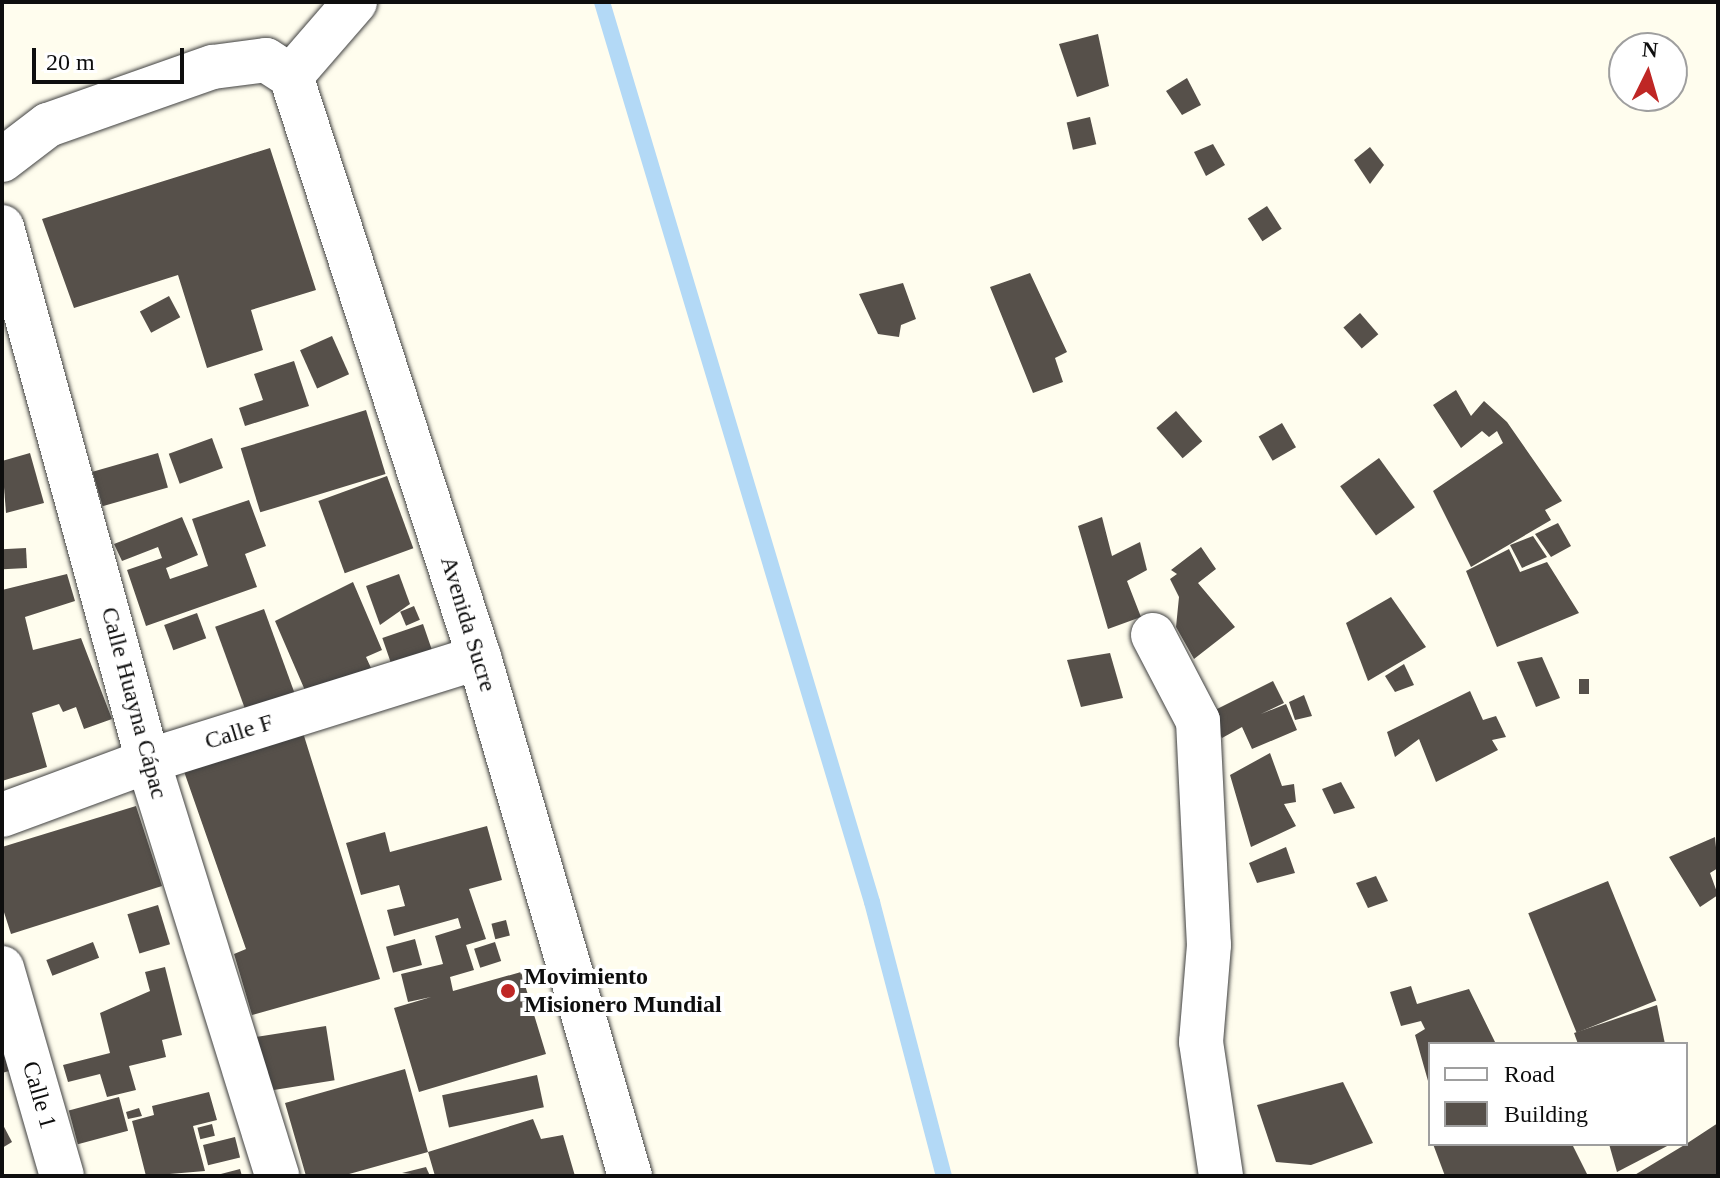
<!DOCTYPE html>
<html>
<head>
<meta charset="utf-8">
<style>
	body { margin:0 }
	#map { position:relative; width:1720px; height:1178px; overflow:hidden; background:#fffdee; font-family:"Times New Roman",serif }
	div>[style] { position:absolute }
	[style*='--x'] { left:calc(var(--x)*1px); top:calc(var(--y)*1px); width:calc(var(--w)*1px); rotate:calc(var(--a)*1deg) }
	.stream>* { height:16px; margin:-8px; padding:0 8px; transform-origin:8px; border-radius:8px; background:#b3d9f6 }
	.building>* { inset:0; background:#56504a; transform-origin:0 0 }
	.roads { filter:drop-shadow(0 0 2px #414141) drop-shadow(0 0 2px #414141) }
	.street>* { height:44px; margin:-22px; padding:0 22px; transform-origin:22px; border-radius:22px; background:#fff }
	.dots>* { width:22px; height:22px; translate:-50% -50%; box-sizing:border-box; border:4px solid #fff; border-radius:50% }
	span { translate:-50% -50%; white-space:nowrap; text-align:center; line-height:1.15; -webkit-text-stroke:8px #fff; paint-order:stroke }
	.street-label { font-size:24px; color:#0e0e0e }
	.poi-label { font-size:24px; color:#0e0e0e; font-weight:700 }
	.left { translate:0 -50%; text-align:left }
	.frame { position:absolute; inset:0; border:4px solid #0e0e0e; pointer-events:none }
	.legend { position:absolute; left:1428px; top:1042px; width:260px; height:104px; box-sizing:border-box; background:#fff; border:2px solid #9f9f9f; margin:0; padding:10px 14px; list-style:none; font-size:24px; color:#0e0e0e }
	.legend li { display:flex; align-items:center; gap:16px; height:40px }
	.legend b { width:40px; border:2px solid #9f9f9f }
	.north { position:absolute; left:1608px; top:32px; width:80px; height:80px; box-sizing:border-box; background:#fff; border:2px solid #9f9f9f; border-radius:50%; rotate:5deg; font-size:22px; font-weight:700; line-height:32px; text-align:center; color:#0e0e0e }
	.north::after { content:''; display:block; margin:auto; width:28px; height:36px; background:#bf2725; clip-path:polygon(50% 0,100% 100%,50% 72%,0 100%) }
	.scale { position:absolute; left:32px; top:48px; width:152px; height:36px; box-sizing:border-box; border:4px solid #0e0e0e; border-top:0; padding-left:10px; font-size:24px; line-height:28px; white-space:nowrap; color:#0e0e0e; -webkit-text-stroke:6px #fff; paint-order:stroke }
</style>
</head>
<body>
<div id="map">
	<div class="stream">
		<i style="--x:602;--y:2;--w:940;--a:73.3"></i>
		<i style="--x:872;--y:902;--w:283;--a:75.3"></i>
	</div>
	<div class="building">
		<i style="clip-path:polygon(1098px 34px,1109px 86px,1077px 97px,1059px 44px)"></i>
		<i style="clip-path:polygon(1187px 78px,1201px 105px,1182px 115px,1166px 91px)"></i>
		<i style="left:1090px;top:117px;width:28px;height:24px;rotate:77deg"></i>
		<i style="clip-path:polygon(1213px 144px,1225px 165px,1206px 176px,1194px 152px)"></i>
		<i style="clip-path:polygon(1370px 147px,1384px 165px,1370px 184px,1354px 160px)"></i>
		<i style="clip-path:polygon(270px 148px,316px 290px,251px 310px,263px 350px,207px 368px,178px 275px,74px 308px,42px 219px)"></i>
		<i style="left:1267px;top:206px;width:27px;height:23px;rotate:57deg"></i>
		<i style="clip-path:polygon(1030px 273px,1067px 352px,1055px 358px,1063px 382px,1033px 393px,990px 287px)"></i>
		<i style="clip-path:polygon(903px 283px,916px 319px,901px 325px,899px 337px,878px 334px,859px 294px)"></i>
		<i style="left:169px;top:296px;width:24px;height:33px;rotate:62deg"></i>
		<i style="left:1360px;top:313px;width:28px;height:22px;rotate:49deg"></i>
		<i style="left:332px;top:336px;width:42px;height:35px;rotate:66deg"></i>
		<i style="clip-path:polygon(294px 361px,309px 406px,245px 426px,239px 408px,263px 400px,254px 374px)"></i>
		<i style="clip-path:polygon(1456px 390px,1471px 416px,1484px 401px,1507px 422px,1562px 501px,1545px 510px,1551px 520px,1471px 567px,1433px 491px,1503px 443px,1497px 431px,1489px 437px,1482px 431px,1461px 448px,1433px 405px)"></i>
		<i style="left:366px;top:410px;width:67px;height:131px;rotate:73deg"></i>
		<i style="left:1176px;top:411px;width:40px;height:26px;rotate:49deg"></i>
		<i style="left:1282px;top:423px;width:28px;height:27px;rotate:60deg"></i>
		<i style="left:212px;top:438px;width:32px;height:46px;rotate:70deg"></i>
		<i style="clip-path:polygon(30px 453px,44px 503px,6px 513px,2px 461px)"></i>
		<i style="left:158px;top:453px;width:36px;height:68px;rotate:74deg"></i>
		<i style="left:1379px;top:458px;width:61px;height:48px;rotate:54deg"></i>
		<i style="left:387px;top:476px;width:77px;height:73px;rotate:70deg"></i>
		<i style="clip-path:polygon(249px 500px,266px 546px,245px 554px,257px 587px,146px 626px,127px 570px,162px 558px,158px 547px,122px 561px,114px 544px,182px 517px,198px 555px,166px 568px,170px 579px,208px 566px,192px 519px)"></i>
		<i style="clip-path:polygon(1102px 517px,1112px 556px,1140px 542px,1147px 570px,1127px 581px,1141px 617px,1108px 629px,1078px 526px)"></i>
		<i style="clip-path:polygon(1558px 523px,1571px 546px,1551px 557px,1535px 534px)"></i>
		<i style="clip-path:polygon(1533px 536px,1547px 557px,1522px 568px,1510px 545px)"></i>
		<i style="clip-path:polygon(1201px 547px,1216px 569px,1198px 583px,1235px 627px,1194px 659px,1176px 627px,1179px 597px,1170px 579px,1177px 574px,1171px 570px)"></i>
		<i style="left:26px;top:548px;width:20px;height:24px;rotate:87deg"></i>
		<i style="clip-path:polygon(1509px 549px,1520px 572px,1547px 562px,1579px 613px,1497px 647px,1466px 571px)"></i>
		<i style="clip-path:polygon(67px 574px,75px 601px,25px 617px,33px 650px,81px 638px,112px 719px,84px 729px,76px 707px,63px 712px,59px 704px,32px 713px,47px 767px,2px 781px,2px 590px)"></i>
		<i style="clip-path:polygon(399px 574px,410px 604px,380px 625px,366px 586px)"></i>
		<i style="clip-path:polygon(353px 582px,382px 650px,366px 657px,371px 668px,307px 695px,275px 621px)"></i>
		<i style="clip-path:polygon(1391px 597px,1426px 647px,1368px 681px,1346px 623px)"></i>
		<i style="left:414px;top:606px;width:15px;height:15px;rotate:67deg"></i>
		<i style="left:264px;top:609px;width:92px;height:52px;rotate:70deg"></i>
		<i style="left:197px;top:613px;width:27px;height:35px;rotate:70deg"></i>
		<i style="left:423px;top:624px;width:28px;height:43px;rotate:71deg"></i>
		<i style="clip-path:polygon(1110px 653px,1123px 698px,1081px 707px,1067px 660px)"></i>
		<i style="clip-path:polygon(1542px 657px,1560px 698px,1536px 707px,1517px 662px)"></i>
		<i style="clip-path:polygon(1404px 664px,1414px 685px,1395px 692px,1385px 676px)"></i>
		<i style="left:1579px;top:679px;width:10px;height:15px"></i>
		<i style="clip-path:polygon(1273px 681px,1284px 703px,1261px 714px,1286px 704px,1297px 730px,1252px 749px,1242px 727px,1222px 738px,1209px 713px)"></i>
		<i style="clip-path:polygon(1470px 691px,1483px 720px,1496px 716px,1506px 737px,1492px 740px,1498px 750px,1436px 782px,1419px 739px,1395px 757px,1387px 732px)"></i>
		<i style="clip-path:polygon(1304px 695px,1312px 716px,1295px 720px,1289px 702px)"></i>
		<i style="clip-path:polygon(300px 723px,380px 979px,252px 1015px,234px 954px,246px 949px,180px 760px)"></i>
		<i style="clip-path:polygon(1270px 753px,1282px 786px,1294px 784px,1296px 802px,1284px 804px,1296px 826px,1251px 847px,1230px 775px)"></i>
		<i style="clip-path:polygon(1341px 782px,1355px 808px,1334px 814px,1322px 789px)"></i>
		<i style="clip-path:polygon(136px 806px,162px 886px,11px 934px,2px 906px,2px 847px)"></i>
		<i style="clip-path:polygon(487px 826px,502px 880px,469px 889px,486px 939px,466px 945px,474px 970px,450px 977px,453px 991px,521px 972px,546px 1054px,419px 1092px,394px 1008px,431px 997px,408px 1002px,401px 974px,443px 964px,435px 936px,461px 928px,458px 918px,394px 936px,387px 910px,405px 906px,399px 885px,361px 895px,346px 843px,385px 832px,390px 852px)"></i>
		<i style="clip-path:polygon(1715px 837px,1718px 868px,1710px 873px,1718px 895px,1700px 907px,1669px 857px)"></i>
		<i style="clip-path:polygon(1286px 847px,1295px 873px,1257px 883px,1249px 863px)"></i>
		<i style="clip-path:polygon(1376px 876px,1388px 901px,1368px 908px,1356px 883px)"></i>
		<i style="left:1608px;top:881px;width:129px;height:86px;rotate:68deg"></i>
		<i style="left:158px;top:905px;width:41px;height:32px;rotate:73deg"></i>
		<i style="left:506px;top:920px;width:16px;height:15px;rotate:76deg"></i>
		<i style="left:415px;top:939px;width:27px;height:30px;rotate:75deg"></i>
		<i style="left:93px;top:942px;width:17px;height:50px;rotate:69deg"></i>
		<i style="left:495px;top:942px;width:20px;height:22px;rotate:72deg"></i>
		<i style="clip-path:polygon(165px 967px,182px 1035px,162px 1040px,166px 1057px,129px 1066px,136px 1090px,107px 1097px,100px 1074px,68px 1082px,63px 1065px,110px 1053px,100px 1013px,150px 991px,145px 972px)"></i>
		<i style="clip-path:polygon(1411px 986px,1417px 1004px,1469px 989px,1496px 1044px,1430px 1044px,1430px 1088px,1415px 1035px,1425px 1029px,1421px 1021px,1401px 1026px,1390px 992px)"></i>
		<i style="clip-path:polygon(1657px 1005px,1665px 1044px,1578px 1044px,1574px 1033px)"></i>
		<i style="left:326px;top:1026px;width:55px;height:71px;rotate:81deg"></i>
		<i style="clip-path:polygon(2px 1048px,9px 1071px,2px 1073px)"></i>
		<i style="clip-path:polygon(405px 1069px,428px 1152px,533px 1119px,541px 1139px,563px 1135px,575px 1176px,435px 1176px,428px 1152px,342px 1176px,306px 1176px,285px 1103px)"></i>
		<i style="left:537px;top:1075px;width:33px;height:97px;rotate:78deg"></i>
		<i style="clip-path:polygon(1343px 1082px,1373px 1143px,1311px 1165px,1276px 1162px,1257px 1105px)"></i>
		<i style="clip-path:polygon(209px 1092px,217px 1120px,193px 1126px,205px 1171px,146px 1176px,132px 1121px,154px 1115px,152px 1106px)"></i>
		<i style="left:119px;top:1097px;width:35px;height:52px;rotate:75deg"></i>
		<i style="clip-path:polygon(139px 1108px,142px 1116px,128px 1119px,126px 1112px)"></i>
		<i style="clip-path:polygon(2px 1123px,12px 1142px,2px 1148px)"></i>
		<i style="clip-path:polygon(1718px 1123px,1718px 1176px,1633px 1176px,1686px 1144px)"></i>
		<i style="left:212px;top:1124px;width:12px;height:15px;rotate:76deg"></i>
		<i style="left:235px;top:1137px;width:21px;height:33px;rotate:76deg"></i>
		<i style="clip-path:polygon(1433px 1144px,1572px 1144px,1588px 1176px,1445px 1176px)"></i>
		<i style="clip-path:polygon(1609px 1144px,1671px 1144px,1617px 1172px)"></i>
		<i style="clip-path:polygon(426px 1167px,430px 1176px,402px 1173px)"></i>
		<i style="clip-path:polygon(240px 1169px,242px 1176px,217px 1176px,217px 1175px)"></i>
	</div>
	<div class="roads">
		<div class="street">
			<i style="--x:291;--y:76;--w:98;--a:-49.1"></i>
			<i style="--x:2;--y:160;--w:58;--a:-37.3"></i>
			<i style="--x:48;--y:125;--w:175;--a:-19.4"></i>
			<i style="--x:213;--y:67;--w:53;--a:-7.5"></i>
			<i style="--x:266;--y:60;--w:30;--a:33"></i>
			<i style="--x:291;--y:76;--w:611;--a:72.07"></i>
			<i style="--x:479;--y:657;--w:541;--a:73.78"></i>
			<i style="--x:2;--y:227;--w:554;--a:74.71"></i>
			<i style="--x:148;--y:761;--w:435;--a:72.7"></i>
			<i style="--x:1153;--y:635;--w:97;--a:62.4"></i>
			<i style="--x:1198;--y:721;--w:224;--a:87.2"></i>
			<i style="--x:1209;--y:945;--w:97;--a:94.7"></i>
			<i style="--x:1201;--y:1042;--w:135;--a:81.5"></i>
			<i style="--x:2;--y:815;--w:156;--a:-20.3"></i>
			<i style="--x:148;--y:761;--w:347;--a:-17.4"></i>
			<i style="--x:2;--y:968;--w:216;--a:73.9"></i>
		</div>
	</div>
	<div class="dots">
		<i style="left:508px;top:991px;background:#bf2725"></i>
	</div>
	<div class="street-label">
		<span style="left:468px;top:624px;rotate:73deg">Avenida Sucre</span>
		<span style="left:134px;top:703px;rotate:75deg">Calle Huayna Cápac</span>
		<span style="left:239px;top:732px;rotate:-17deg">Calle F</span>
		<span style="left:39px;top:1095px;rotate:74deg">Calle 1</span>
	</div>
	<div class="poi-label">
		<span class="left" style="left:524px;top:991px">Movimiento<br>Misionero Mundial</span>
	</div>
	<div class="frame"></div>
	<ul class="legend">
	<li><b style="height:10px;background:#fff"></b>Road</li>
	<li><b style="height:22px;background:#56504a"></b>Building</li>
	</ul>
	<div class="north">N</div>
	<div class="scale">20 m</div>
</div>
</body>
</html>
